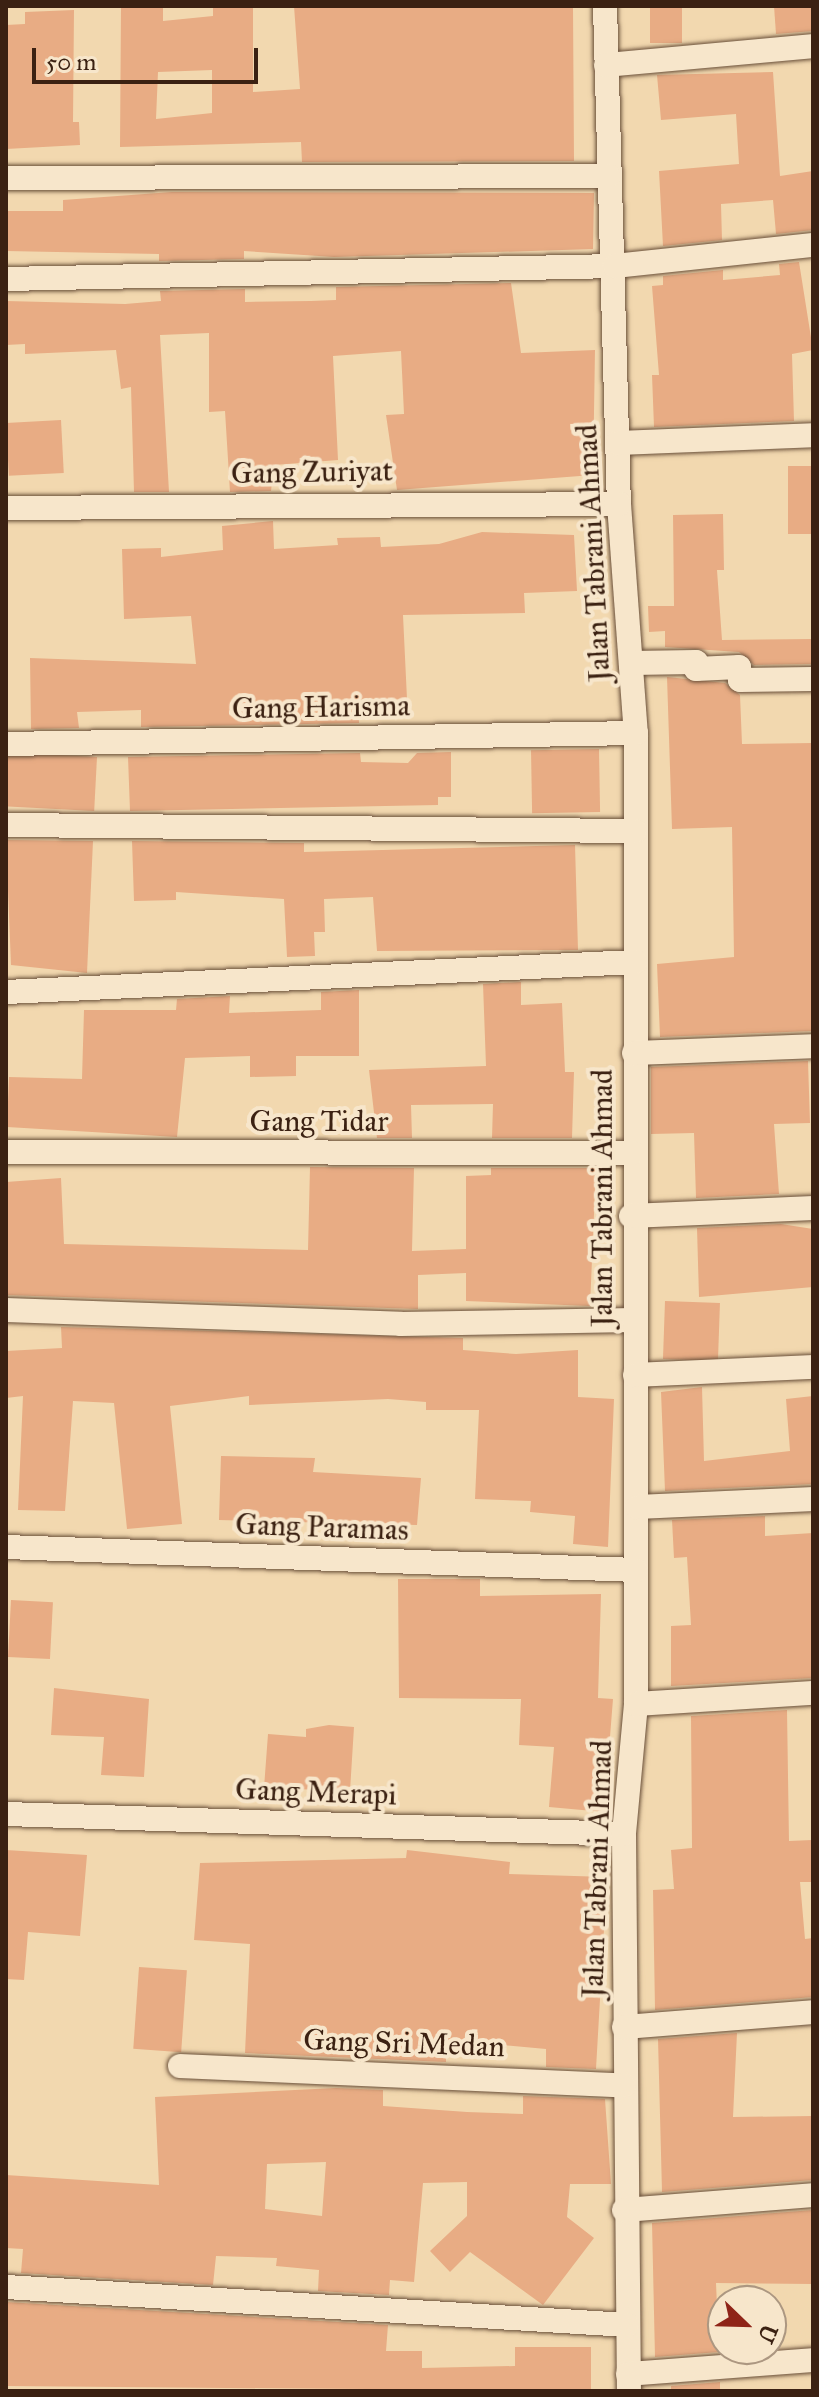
<!DOCTYPE html>
<html>
<head>
<meta charset="utf-8">
<style>
	body { margin:0 }
	#map { position:relative; width:819px; height:2397px; overflow:hidden; background:#f2d8af; font-family:"IM FELL Great Primer",serif }
	div>[style] { position:absolute }
	[style*='--x'] { left:calc(var(--x)*1px); top:calc(var(--y)*1px); width:calc(var(--w)*1px); rotate:calc(var(--a)*1deg) }
	.building>* { inset:0; background:#e8ac84; transform-origin:0 0 }
	.roads { filter:drop-shadow(0 0 2px #694f39) drop-shadow(0 0 2px #694f39) }
	.minor>* { height:24px; margin:-12px; padding:0 12px; transform-origin:12px; border-radius:12px; background:#f7e6cb }
	span { translate:-50% -50%; white-space:nowrap; text-align:center; line-height:1.15; -webkit-text-stroke:8px #f7e6cb; paint-order:stroke }
	.street-label { font-size:30px; color:#3b2112 }
	.frame { position:absolute; inset:0; border:8px solid #3b2112; pointer-events:none }
	.north { position:absolute; left:707px; top:2285px; width:80px; height:80px; box-sizing:border-box; background:#f7e6cb; border:2px solid #ac9781; border-radius:50%; rotate:113deg; font-size:22px; font-weight:700; line-height:32px; text-align:center; color:#3b2112 }
	.north::after { content:''; display:block; margin:auto; width:28px; height:36px; background:#8f2418; clip-path:polygon(50% 0,100% 100%,50% 72%,0 100%) }
	.scale { position:absolute; left:32px; top:48px; width:226px; height:36px; box-sizing:border-box; border:4px solid #3b2112; border-top:0; padding-left:10px; font-size:24px; line-height:28px; white-space:nowrap; color:#3b2112; -webkit-text-stroke:6px #f7e6cb; paint-order:stroke }
</style>
</head>
<body>
<div id="map">
	<div class="building">
		<i style="clip-path:polygon(evenodd,121px 6px,163px 6px,163px 21px,213px 16px,213px 6px,253px 6px,253px 92px,300px 89px,294px 6px,573px 6px,574px 161px,302px 162px,301px 142px,120px 147px,121px 6px,212px 70px,212px 113px,156px 119px,158px 72px,212px 70px)"></i>
		<i style="left:650px;top:6px;width:32px;height:37px"></i>
		<i style="clip-path:polygon(774px 6px,813px 6px,813px 31px,776px 34px)"></i>
		<i style="clip-path:polygon(74px 10px,73px 122px,79px 122px,80px 145px,6px 149px,6px 25px,25px 24px,25px 12px)"></i>
		<i style="clip-path:polygon(773px 72px,780px 176px,813px 171px,813px 230px,776px 234px,773px 200px,721px 204px,722px 240px,663px 246px,659px 171px,739px 164px,736px 114px,661px 120px,657px 75px)"></i>
		<i style="clip-path:polygon(172px 192px,594px 193px,593px 249px,334px 257px,244px 251px,244px 259px,159px 261px,159px 254px,6px 251px,6px 211px,63px 211px,63px 200px)"></i>
		<i style="clip-path:polygon(799px 262px,813px 350px,792px 354px,794px 421px,654px 427px,652px 375px,659px 375px,652px 286px,663px 285px,663px 276px,723px 270px,723px 280px,780px 275px,779px 264px)"></i>
		<i style="clip-path:polygon(511px 283px,521px 353px,595px 350px,593px 475px,397px 490px,386px 415px,404px 414px,401px 351px,333px 356px,338px 460px,274px 465px,271px 491px,230px 492px,225px 411px,209px 412px,209px 333px,160px 335px,169px 492px,134px 492px,131px 387px,121px 389px,116px 350px,25px 354px,25px 344px,6px 345px,6px 301px,125px 304px,161px 301px,160px 291px,245px 289px,245px 302px,311px 301px,336px 300px,336px 287px)"></i>
		<i style="left:61px;top:420px;width:53px;height:55px;rotate:87deg"></i>
		<i style="left:813px;top:466px;width:68px;height:25px;rotate:90deg"></i>
		<i style="clip-path:polygon(723px 514px,724px 570px,717px 570px,722px 640px,813px 639px,813px 664px,754px 665px,739px 652px,665px 647px,665px 631px,649px 632px,648px 606px,674px 606px,673px 515px)"></i>
		<i style="clip-path:polygon(273px 521px,274px 549px,338px 545px,337px 538px,380px 537px,381px 547px,439px 544px,482px 532px,574px 535px,577px 591px,524px 593px,525px 613px,403px 615px,407px 699px,358px 702px,359px 723px,141px 727px,141px 710px,77px 712px,79px 728px,31px 729px,30px 658px,196px 664px,191px 616px,124px 619px,122px 549px,161px 548px,161px 557px,223px 550px,222px 526px)"></i>
		<i style="clip-path:polygon(667px 677px,725px 683px,740px 695px,742px 744px,813px 743px,811px 1031px,660px 1037px,657px 964px,734px 957px,732px 827px,672px 829px)"></i>
		<i style="left:599px;top:749px;width:63px;height:68px;rotate:89deg"></i>
		<i style="clip-path:polygon(451px 752px,451px 797px,438px 797px,438px 805px,130px 811px,128px 757px,360px 753px,361px 762px,408px 763px,417px 753px)"></i>
		<i style="left:97px;top:757px;width:54px;height:91px;rotate:93deg"></i>
		<i style="clip-path:polygon(6px 840px,93px 841px,87px 973px,11px 965px)"></i>
		<i style="clip-path:polygon(132px 841px,304px 843px,304px 852px,575px 845px,578px 950px,377px 951px,373px 897px,324px 899px,325px 932px,314px 932px,315px 956px,287px 957px,284px 899px,176px 892px,176px 900px,134px 901px)"></i>
		<i style="clip-path:polygon(521px 982px,521px 1005px,562px 1003px,565px 1072px,574px 1072px,572px 1138px,492px 1138px,493px 1104px,411px 1105px,412px 1138px,377px 1138px,369px 1070px,486px 1066px,483px 984px)"></i>
		<i style="clip-path:polygon(359px 990px,359px 1056px,296px 1056px,296px 1076px,250px 1077px,250px 1056px,185px 1058px,177px 1137px,7px 1127px,9px 1077px,82px 1079px,84px 1010px,176px 1010px,177px 999px,230px 996px,229px 1013px,321px 1010px,321px 992px)"></i>
		<i style="clip-path:polygon(808px 1061px,810px 1123px,774px 1124px,779px 1194px,696px 1198px,694px 1133px,651px 1134px,651px 1067px)"></i>
		<i style="clip-path:polygon(310px 1167px,414px 1168px,412px 1251px,466px 1249px,466px 1176px,491px 1175px,491px 1168px,596px 1168px,590px 1306px,466px 1301px,466px 1273px,418px 1275px,418px 1309px,6px 1295px,6px 1182px,61px 1178px,64px 1244px,308px 1250px)"></i>
		<i style="clip-path:polygon(781px 1224px,813px 1229px,813px 1287px,699px 1297px,697px 1228px)"></i>
		<i style="left:665px;top:1301px;width:55px;height:58px;rotate:2deg"></i>
		<i style="clip-path:polygon(61px 1327px,463px 1338px,463px 1350px,516px 1354px,578px 1350px,578px 1397px,614px 1399px,608px 1547px,573px 1544px,575px 1516px,530px 1512px,531px 1501px,475px 1499px,479px 1410px,426px 1410px,426px 1402px,388px 1399px,249px 1405px,249px 1396px,170px 1406px,182px 1524px,127px 1529px,114px 1403px,73px 1401px,65px 1511px,18px 1510px,23px 1396px,6px 1398px,6px 1351px,62px 1348px)"></i>
		<i style="clip-path:polygon(702px 1387px,704px 1461px,790px 1451px,786px 1399px,813px 1396px,813px 1484px,665px 1491px,661px 1392px)"></i>
		<i style="clip-path:polygon(221px 1456px,315px 1458px,313px 1472px,421px 1478px,417px 1525px,219px 1520px)"></i>
		<i style="clip-path:polygon(765px 1516px,765px 1536px,813px 1533px,813px 1678px,671px 1686px,671px 1626px,691px 1625px,687px 1557px,674px 1558px,672px 1520px)"></i>
		<i style="clip-path:polygon(398px 1579px,480px 1579px,480px 1596px,601px 1594px,598px 1698px,613px 1699px,604px 1812px,549px 1807px,554px 1747px,519px 1745px,521px 1699px,399px 1698px)"></i>
		<i style="left:11px;top:1600px;width:42px;height:57px;rotate:3deg"></i>
		<i style="clip-path:polygon(54px 1688px,149px 1699px,144px 1777px,101px 1775px,104px 1737px,51px 1735px)"></i>
		<i style="clip-path:polygon(787px 1710px,789px 1841px,812px 1840px,813px 1882px,800px 1882px,805px 1939px,813px 1938px,813px 1997px,655px 2010px,653px 1890px,674px 1889px,671px 1850px,692px 1848px,691px 1716px)"></i>
		<i style="clip-path:polygon(329px 1725px,354px 1727px,350px 1791px,264px 1788px,268px 1734px,306px 1737px,306px 1729px)"></i>
		<i style="clip-path:polygon(6px 1850px,87px 1855px,80px 1936px,28px 1932px,24px 1980px,6px 1979px)"></i>
		<i style="clip-path:polygon(407px 1850px,510px 1862px,509px 1874px,607px 1877px,596px 2069px,546px 2067px,546px 2049px,503px 2045px,446px 2044px,446px 2062px,245px 2053px,250px 1944px,194px 1940px,200px 1863px,406px 1858px)"></i>
		<i style="left:139px;top:1967px;width:48px;height:82px;rotate:4deg"></i>
		<i style="clip-path:polygon(737px 2033px,733px 2117px,813px 2116px,813px 2180px,662px 2192px,658px 2039px)"></i>
		<i style="clip-path:polygon(evenodd,336px 2088px,383px 2090px,383px 2106px,467px 2112px,523px 2114px,523px 2096px,605px 2099px,611px 2184px,570px 2184px,567px 2217px,594px 2238px,543px 2305px,470px 2252px,450px 2272px,430px 2251px,467px 2216px,467px 2182px,423px 2183px,414px 2282px,390px 2280px,389px 2295px,318px 2291px,319px 2270px,276px 2266px,277px 2258px,216px 2256px,213px 2285px,21px 2273px,23px 2249px,6px 2248px,6px 2175px,159px 2185px,155px 2097px,336px 2088px,326px 2162px,322px 2216px,265px 2209px,267px 2164px,326px 2162px)"></i>
		<i style="clip-path:polygon(813px 2210px,813px 2284px,716px 2283px,719px 2352px,655px 2357px,652px 2223px)"></i>
		<i style="clip-path:polygon(6px 2302px,388px 2325px,386px 2351px,422px 2351px,422px 2368px,515px 2366px,515px 2347px,591px 2347px,591px 2391px,6px 2386px)"></i>
		<i style="clip-path:polygon(720px 2382px,720px 2391px,671px 2391px,671px 2386px)"></i>
	</div>
	<div class="roads">
		<div class="minor">
			<i style="--x:605;--y:6;--w:498;--a:88.4"></i>
			<i style="--x:619;--y:504;--w:230;--a:85.8"></i>
			<i style="--x:636;--y:733;--w:971;--a:90"></i>
			<i style="--x:636;--y:1704;--w:131;--a:95.3"></i>
			<i style="--x:624;--y:1834;--w:557;--a:89.49"></i>
			<i style="--x:606;--y:65;--w:208;--a:-5.2"></i>
			<i style="--x:6;--y:178;--w:602;--a:-0.19"></i>
			<i style="--x:6;--y:279;--w:609;--a:-1.22"></i>
			<i style="--x:615;--y:266;--w:199;--a:-6.1"></i>
			<i style="--x:618;--y:443;--w:195;--a:-2.3"></i>
			<i style="--x:6;--y:508;--w:613;--a:-0.37"></i>
			<i style="--x:631;--y:663;--w:65;--a:-0.9"></i>
			<i style="--x:696;--y:662;--w:7;--a:90"></i>
			<i style="--x:696;--y:669;--w:43;--a:-2.7"></i>
			<i style="--x:739;--y:667;--w:13;--a:86"></i>
			<i style="--x:740;--y:680;--w:73;--a:-0.8"></i>
			<i style="--x:6;--y:744;--w:630;--a:-1"></i>
			<i style="--x:6;--y:825;--w:629;--a:0.55"></i>
			<i style="--x:6;--y:992;--w:630;--a:-2.73"></i>
			<i style="--x:634;--y:1053;--w:179;--a:-2.2"></i>
			<i style="--x:6;--y:1152;--w:626;--a:0.09"></i>
			<i style="--x:631;--y:1216;--w:182;--a:-2.5"></i>
			<i style="--x:6;--y:1310;--w:395;--a:2"></i>
			<i style="--x:401;--y:1324;--w:233;--a:-1"></i>
			<i style="--x:635;--y:1375;--w:178;--a:-2.6"></i>
			<i style="--x:638;--y:1507;--w:175;--a:-2.6"></i>
			<i style="--x:6;--y:1547;--w:630;--a:2.09"></i>
			<i style="--x:636;--y:1704;--w:177;--a:-3.6"></i>
			<i style="--x:6;--y:1814;--w:618;--a:1.85"></i>
			<i style="--x:624;--y:2027;--w:190;--a:-4.5"></i>
			<i style="--x:180;--y:2066;--w:444;--a:2.5"></i>
			<i style="--x:624;--y:2210;--w:190;--a:-4.5"></i>
			<i style="--x:6;--y:2287;--w:622;--a:3.5"></i>
			<i style="--x:628;--y:2374;--w:186;--a:-4.3"></i>
		</div>
	</div>
	<div class="street-label">
		<span style="left:312px;top:472px;rotate:-1deg">Gang Zuriyat</span>
		<span style="left:593px;top:553px;rotate:-93deg">Jalan Tabrani Ahmad</span>
		<span style="left:321px;top:707px;rotate:-1deg">Gang Harisma</span>
		<span style="left:319px;top:1121px">Gang Tidar</span>
		<span style="left:602px;top:1198px;rotate:-90deg">Jalan Tabrani Ahmad</span>
		<span style="left:322px;top:1527px;rotate:2deg">Gang Paramas</span>
		<span style="left:316px;top:1792px;rotate:2deg">Gang Merapi</span>
		<span style="left:597px;top:1869px;rotate:-88deg">Jalan Tabrani Ahmad</span>
		<span style="left:404px;top:2043px;rotate:2deg">Gang Sri Medan</span>
	</div>
	<div class="frame"></div>
	<div class="north">U</div>
	<div class="scale">50 m</div>
</div>
</body>
</html>
